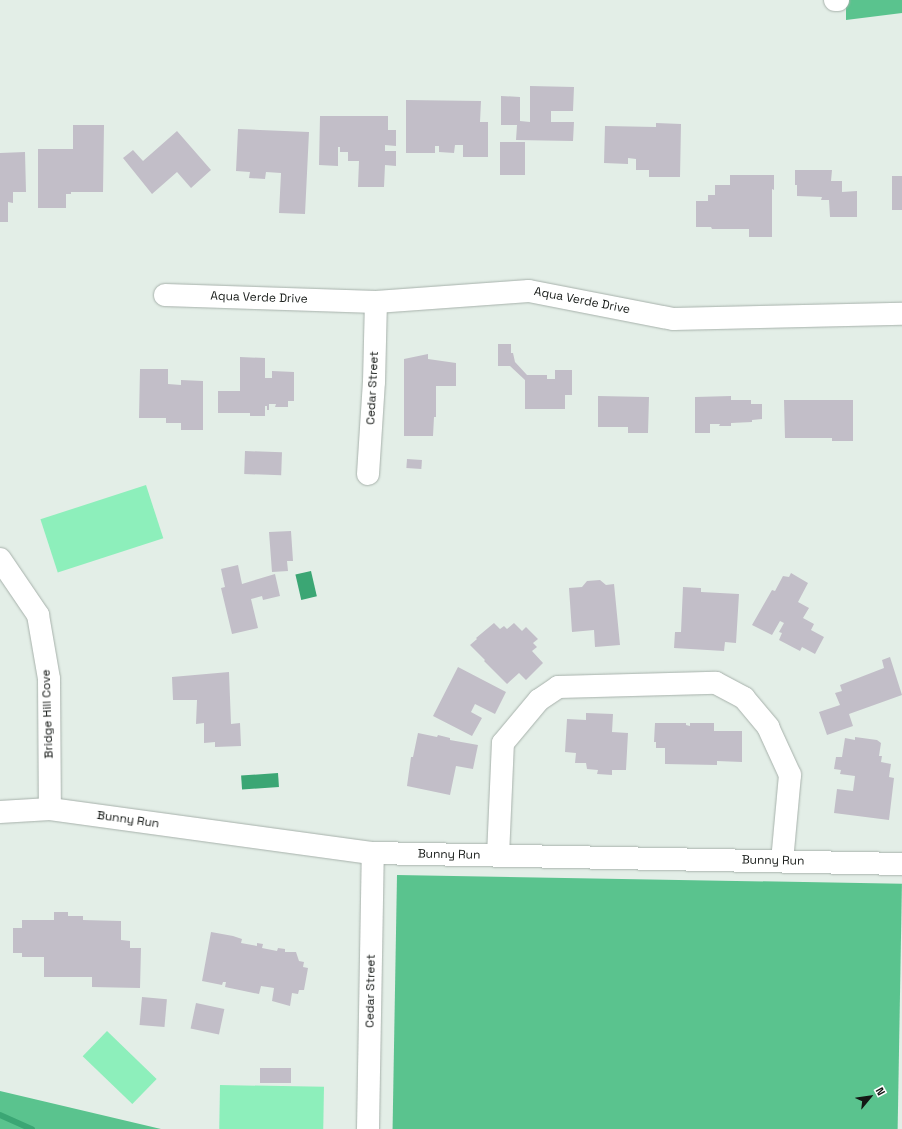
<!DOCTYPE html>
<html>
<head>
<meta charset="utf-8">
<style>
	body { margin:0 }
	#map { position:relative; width:902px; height:1129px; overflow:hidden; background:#e3eee7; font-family:"Space Grotesk",sans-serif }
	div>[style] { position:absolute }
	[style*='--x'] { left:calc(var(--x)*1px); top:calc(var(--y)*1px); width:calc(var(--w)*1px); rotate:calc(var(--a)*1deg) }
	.green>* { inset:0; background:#8defbb; transform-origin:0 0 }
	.forest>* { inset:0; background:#5ac38e; transform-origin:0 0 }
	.water>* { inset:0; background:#3ba674; transform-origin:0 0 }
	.stream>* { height:6px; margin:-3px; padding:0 3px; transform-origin:3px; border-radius:3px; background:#3ba674 }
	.building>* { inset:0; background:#c2bec8; transform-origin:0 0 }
	.roads { filter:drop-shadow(0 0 1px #a7b1ab) drop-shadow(0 0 1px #a7b1ab) }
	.minor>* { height:22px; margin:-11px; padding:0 11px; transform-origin:11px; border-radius:11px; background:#fff }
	span { translate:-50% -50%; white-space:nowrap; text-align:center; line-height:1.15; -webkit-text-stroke:3px #fff; paint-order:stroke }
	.street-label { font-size:12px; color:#141815 }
	.north { position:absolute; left:850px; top:1077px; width:40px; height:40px; -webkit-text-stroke:3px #fff; paint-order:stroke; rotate:61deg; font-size:11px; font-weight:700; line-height:16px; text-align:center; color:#141815 }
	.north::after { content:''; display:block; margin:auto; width:14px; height:18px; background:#141815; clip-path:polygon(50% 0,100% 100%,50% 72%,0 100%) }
</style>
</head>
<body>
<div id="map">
	<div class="green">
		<i style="left:146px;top:485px;width:56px;height:111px;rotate:72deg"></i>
		<i style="left:107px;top:1031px;width:69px;height:35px;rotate:44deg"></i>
		<i style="left:220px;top:1085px;width:104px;height:44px;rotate:1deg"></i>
	</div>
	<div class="forest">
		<i style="clip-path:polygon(846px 0,902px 0,902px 13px,846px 20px)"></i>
		<i style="left:397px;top:875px;width:505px;height:254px;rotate:1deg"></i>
		<i style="clip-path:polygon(0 1091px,161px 1129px,0 1129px)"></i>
	</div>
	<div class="water">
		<i style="left:311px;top:571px;width:26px;height:16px;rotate:77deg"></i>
		<i style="left:278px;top:773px;width:14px;height:37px;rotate:86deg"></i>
	</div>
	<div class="stream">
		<i style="--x:0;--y:1115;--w:35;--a:24"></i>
	</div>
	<div class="building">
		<i style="clip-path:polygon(530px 86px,574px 87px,573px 111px,551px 111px,551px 122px,574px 122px,573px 141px,516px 140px,517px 125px,501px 125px,501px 96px,520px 97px,520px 121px,530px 122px)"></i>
		<i style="clip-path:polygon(406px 100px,481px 101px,480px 122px,488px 122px,488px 157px,463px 157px,463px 145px,455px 145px,454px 153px,439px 152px,439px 146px,435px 146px,435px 153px,406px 153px)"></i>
		<i style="clip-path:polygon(320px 116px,388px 116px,388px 130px,396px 130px,396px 146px,385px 145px,385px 151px,396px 151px,396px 166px,385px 165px,384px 187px,358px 187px,359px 161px,348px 161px,348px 152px,340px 152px,340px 147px,338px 147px,338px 166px,319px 165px)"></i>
		<i style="clip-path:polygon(656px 123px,681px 124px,680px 177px,649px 177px,649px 170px,636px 170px,636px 159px,628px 158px,628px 164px,604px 163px,605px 126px,656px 127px)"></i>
		<i style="clip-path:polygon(73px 125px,104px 125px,103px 192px,71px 192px,71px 194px,66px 194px,66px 208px,38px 208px,38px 149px,73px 149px)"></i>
		<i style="clip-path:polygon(238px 129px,309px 132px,305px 214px,279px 213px,281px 173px,266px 172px,265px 179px,249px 178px,250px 172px,236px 171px)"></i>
		<i style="clip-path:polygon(177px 131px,211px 170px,191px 188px,177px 172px,152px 194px,123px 158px,133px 150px,143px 161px)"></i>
		<i style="left:500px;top:142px;width:25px;height:33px"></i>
		<i style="clip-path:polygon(25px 152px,26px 192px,13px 192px,13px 203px,8px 202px,8px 222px,0 222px,0 153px)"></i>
		<i style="clip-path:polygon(795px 170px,832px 170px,831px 181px,842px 181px,842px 192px,857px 191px,857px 217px,830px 217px,829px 200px,821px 200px,822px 197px,797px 196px,797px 185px,795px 185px)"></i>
		<i style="clip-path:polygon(730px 175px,774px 175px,774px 190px,772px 189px,772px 237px,749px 237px,749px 229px,712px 229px,711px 227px,696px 227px,696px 201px,708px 201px,708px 195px,715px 195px,715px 185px,730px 185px)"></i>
		<i style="left:892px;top:176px;width:10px;height:34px"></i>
		<i style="clip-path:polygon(498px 344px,511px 344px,511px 353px,513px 353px,515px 362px,527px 375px,547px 375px,547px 379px,555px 379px,555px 370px,572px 370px,572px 395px,565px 395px,565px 409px,525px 409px,525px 380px,510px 366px,498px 366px)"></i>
		<i style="clip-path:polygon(428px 354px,428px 359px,456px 363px,456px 386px,436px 386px,436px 417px,434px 417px,433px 436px,404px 436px,404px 359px)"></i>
		<i style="clip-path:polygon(240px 357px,265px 358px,265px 378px,272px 378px,272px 371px,294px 372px,294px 401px,288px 401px,288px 407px,275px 407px,276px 404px,269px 404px,269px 410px,267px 410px,267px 406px,265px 406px,265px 416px,250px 416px,250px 413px,218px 413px,218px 391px,240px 391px)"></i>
		<i style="clip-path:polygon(140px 369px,168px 369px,168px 384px,181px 385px,181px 380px,203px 381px,203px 430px,181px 430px,181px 423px,166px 423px,166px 418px,139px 418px)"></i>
		<i style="clip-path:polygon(598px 396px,649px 397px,648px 433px,628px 433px,628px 427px,598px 427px)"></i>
		<i style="clip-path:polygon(731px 396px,731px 400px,751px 400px,751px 404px,762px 404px,762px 419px,752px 420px,752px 422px,731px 423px,731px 426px,719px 426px,720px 424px,710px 424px,710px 433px,695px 433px,695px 397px)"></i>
		<i style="clip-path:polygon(784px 400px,853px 400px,853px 441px,832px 441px,832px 438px,785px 438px)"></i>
		<i style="left:245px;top:451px;width:37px;height:23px;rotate:2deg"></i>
		<i style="left:407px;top:459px;width:15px;height:9px;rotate:4deg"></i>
		<i style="clip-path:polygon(291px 531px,293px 561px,287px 561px,288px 571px,272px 572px,269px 532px)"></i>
		<i style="clip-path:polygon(238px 565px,242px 584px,275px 574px,280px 596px,263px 600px,262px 596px,251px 599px,258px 628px,232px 634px,221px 588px,225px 587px,221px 569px)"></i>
		<i style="clip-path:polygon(791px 573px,808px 583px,798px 602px,809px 608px,803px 618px,814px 624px,811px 630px,824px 637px,815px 654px,802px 647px,800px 651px,779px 640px,782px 633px,779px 632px,784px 623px,780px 621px,772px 635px,752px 625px,772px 590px,775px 591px,783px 576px,789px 577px)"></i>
		<i style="clip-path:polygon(600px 580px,606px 585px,614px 584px,620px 645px,595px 647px,594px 630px,572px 632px,569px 588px,582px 587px,587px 581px)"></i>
		<i style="clip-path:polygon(683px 587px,701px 588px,701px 592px,739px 594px,736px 643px,725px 642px,724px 651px,674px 648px,675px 632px,681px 632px)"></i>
		<i style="clip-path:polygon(494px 623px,500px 629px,504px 626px,507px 629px,514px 623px,522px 631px,526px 627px,538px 639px,533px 643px,537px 647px,532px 651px,543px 663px,526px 680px,519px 673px,507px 684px,484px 661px,485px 660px,470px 645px,477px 639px,476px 638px)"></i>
		<i style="clip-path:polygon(890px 657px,902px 695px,849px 714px,853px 726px,827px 735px,819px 712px,840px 705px,835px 693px,842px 691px,840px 685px,884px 668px,882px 660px)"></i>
		<i style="clip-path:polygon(458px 667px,506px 692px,495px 714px,475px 704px,471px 712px,482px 718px,472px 736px,433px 716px)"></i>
		<i style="clip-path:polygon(229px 672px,231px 724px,240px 723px,241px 746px,215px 747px,215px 742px,204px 743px,204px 723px,196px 724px,197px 700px,173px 700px,172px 677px)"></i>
		<i style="clip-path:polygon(586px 713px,613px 714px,612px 732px,628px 733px,626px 770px,612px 770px,612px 775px,597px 774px,598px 770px,587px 769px,586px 763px,575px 763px,576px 753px,565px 752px,567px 719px,586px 720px)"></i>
		<i style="clip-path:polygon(655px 723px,686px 723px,686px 725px,690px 726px,690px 723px,714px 723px,714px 731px,742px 731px,742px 762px,717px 761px,717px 765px,665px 764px,665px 748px,656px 748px,656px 742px,654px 742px)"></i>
		<i style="clip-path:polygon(418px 733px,437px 737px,438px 735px,450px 738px,450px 740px,478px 745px,473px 769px,456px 766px,450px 795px,407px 786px,411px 757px,413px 757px)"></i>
		<i style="clip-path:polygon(855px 737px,877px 740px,881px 743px,879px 756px,882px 756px,881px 762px,891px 764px,889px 777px,894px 778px,889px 820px,834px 813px,837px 789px,853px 791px,855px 776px,840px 774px,841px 770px,834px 769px,836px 757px,842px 757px,845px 738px,855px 740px)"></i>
		<i style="clip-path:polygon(54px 912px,68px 912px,68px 916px,83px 916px,83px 920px,121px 921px,121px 940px,130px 941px,130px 948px,141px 948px,140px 988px,92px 987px,92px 977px,44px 977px,44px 957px,22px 957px,22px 953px,13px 953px,13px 928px,22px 928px,22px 920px,54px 920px)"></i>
		<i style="clip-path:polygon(211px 932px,233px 936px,242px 939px,241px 943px,257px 946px,257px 943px,263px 944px,262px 948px,277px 951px,278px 948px,285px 949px,285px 952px,296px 952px,299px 961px,304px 962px,303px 967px,308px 968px,304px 990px,299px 990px,298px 994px,292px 993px,290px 1006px,272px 1001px,274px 988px,261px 986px,259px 994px,225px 987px,226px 982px,223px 982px,222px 985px,202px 981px)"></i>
		<i style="left:142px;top:997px;width:25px;height:28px;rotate:5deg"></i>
		<i style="left:196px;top:1003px;width:29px;height:26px;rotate:12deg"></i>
		<i style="left:291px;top:1068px;width:15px;height:31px;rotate:90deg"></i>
	</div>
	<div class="roads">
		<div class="minor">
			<i style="--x:835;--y:0;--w:3;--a:0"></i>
			<i style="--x:165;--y:295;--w:211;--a:1.9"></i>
			<i style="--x:376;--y:302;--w:153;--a:-4.1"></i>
			<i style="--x:529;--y:291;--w:147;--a:11"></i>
			<i style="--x:673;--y:319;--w:229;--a:-1.3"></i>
			<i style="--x:368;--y:474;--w:92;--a:-86.3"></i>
			<i style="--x:374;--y:382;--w:80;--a:-88.6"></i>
			<i style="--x:0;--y:559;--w:68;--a:55.8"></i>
			<i style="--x:38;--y:615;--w:65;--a:80.2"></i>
			<i style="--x:49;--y:679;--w:130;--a:89.6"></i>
			<i style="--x:0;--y:812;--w:50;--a:-3.4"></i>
			<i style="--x:50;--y:809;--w:326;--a:7.8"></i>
			<i style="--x:373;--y:853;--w:529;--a:1.19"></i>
			<i style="--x:498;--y:856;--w:113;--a:-87.5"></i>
			<i style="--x:503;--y:743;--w:56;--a:-50.1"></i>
			<i style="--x:539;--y:700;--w:23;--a:-34"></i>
			<i style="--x:558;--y:687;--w:158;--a:-1.5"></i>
			<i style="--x:716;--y:683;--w:32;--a:28"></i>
			<i style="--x:744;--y:698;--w:38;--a:50"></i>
			<i style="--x:768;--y:727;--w:53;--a:65.4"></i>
			<i style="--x:790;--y:775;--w:86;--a:95.3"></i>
			<i style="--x:368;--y:1129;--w:276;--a:-89"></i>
		</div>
	</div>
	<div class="street-label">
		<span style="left:259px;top:298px;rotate:2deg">Aqua Verde Drive</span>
		<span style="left:582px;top:301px;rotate:11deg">Aqua Verde Drive</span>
		<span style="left:373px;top:388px;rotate:-87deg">Cedar Street</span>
		<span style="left:48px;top:714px;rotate:-92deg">Bridge Hill Cove</span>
		<span style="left:128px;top:820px;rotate:8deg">Bunny Run</span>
		<span style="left:449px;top:855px;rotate:1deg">Bunny Run</span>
		<span style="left:773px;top:861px;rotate:1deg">Bunny Run</span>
		<span style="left:371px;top:991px;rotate:-89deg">Cedar Street</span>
	</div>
	<div class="north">N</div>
</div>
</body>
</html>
